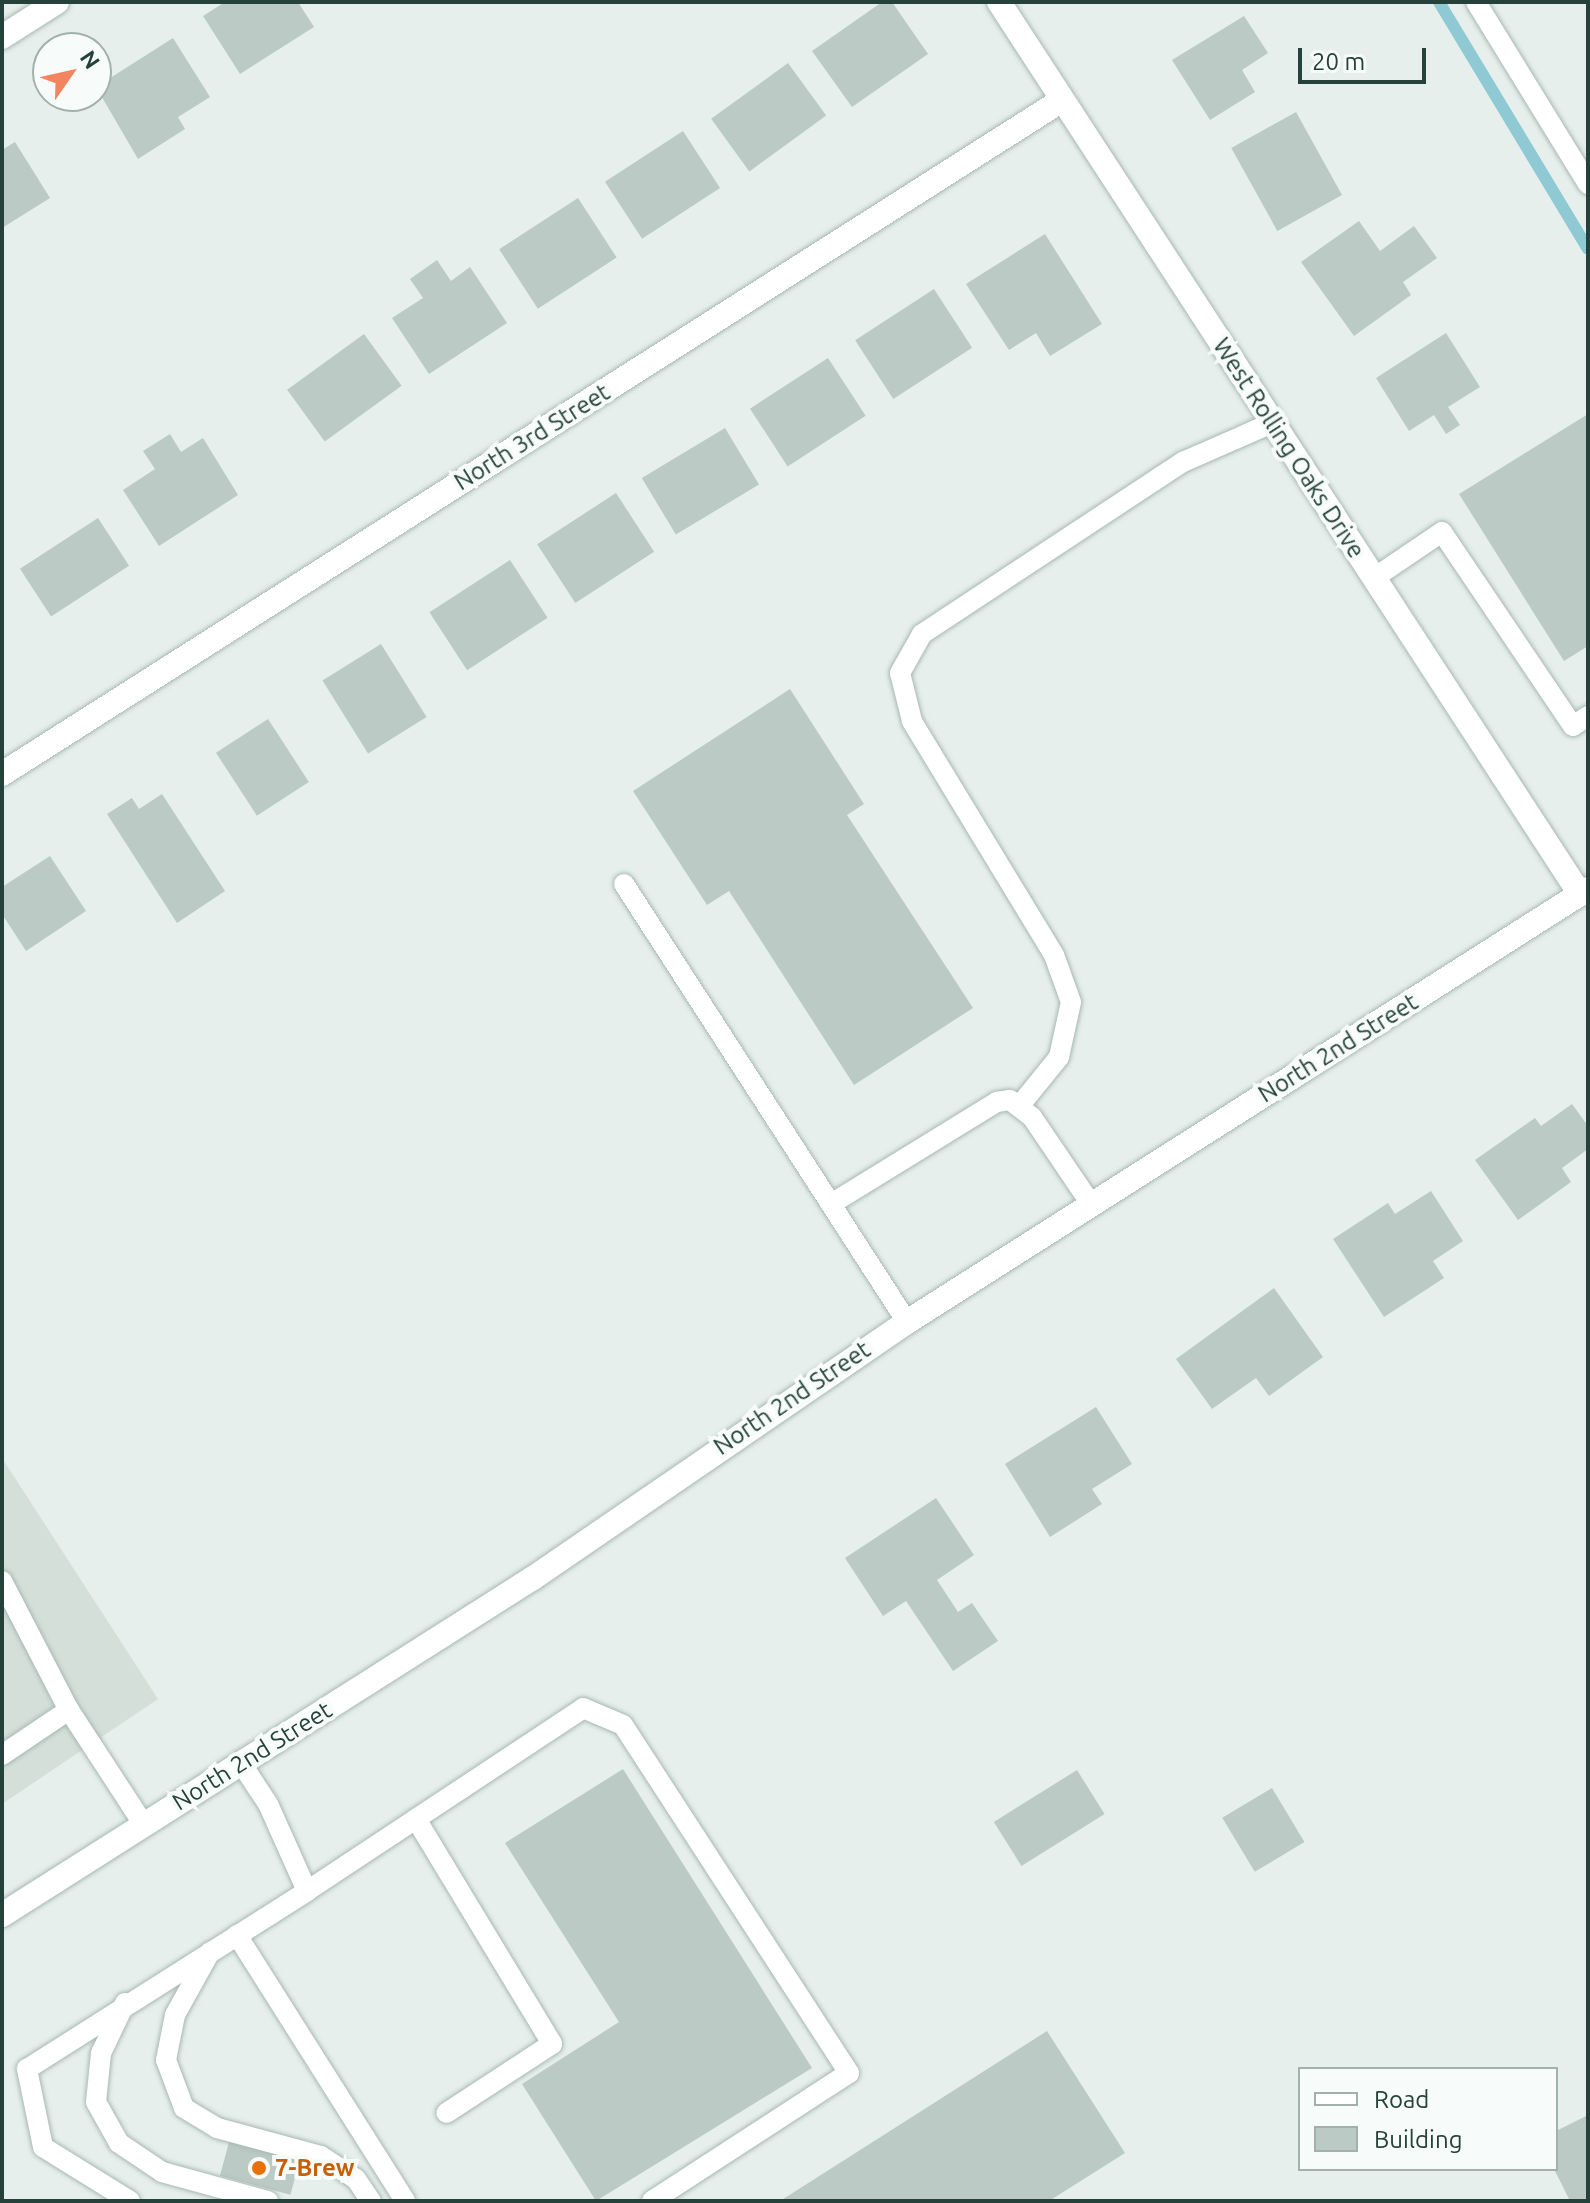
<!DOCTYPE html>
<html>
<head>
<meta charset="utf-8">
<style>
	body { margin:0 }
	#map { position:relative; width:1590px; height:2203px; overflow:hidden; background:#e6efeb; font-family:Ubuntu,sans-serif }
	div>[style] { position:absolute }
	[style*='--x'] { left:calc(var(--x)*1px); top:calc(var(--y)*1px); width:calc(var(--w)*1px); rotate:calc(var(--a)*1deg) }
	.built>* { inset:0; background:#d4dfda }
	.stream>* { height:12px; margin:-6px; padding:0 6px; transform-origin:6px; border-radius:6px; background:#8ec9d4 }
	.building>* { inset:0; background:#bbcac4; transform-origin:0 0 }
	.roads { filter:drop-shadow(0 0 2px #a8b8b2) drop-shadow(0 0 2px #a8b8b2) }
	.service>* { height:20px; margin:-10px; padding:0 10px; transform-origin:10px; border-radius:10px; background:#fff }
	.minor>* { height:24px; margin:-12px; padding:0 12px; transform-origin:12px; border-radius:12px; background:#fff }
	.secondary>* { height:24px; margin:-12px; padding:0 12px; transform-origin:12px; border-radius:12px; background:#fff }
	.dots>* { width:22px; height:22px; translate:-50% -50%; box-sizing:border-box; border:4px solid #f7fbf9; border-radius:50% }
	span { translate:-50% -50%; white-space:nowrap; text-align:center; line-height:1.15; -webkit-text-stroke:8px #f7fbf9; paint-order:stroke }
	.street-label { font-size:24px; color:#24423a }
	.food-label { font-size:24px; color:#c56008; font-weight:700 }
	.left { translate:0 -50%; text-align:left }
	.frame { position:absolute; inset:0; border:4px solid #24423a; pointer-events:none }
	.legend { position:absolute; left:1298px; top:2067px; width:260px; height:104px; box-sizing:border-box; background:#f7fbf9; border:2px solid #a3b1ad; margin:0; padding:10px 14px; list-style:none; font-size:24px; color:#24423a }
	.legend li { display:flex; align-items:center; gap:16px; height:40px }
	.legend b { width:40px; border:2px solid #a3b1ad }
	.north { position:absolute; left:32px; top:32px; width:80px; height:80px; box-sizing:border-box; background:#f7fbf9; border:2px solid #a3b1ad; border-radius:50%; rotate:56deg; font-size:22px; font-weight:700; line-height:32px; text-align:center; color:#24423a }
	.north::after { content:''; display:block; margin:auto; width:28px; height:36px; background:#f4845f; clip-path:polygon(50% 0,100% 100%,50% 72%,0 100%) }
	.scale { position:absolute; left:1298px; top:48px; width:128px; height:36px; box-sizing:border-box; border:4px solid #24423a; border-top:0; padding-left:10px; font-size:24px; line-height:28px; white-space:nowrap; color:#24423a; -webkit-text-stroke:6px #f7fbf9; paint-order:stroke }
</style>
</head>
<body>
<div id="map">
	<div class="built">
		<i style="clip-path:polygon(2px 1458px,158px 1699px,2px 1804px)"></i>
	</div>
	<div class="stream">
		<i style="--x:1439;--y:2;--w:288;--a:58.9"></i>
	</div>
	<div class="building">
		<i style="clip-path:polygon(225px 2px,298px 2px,314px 27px,240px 74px,203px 16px)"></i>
		<i style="clip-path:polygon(882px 2px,892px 2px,928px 54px,852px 107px,812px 51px)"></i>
		<i style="clip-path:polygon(1244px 16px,1268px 53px,1242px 70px,1255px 92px,1210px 120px,1172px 60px)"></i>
		<i style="clip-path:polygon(173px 38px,210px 97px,178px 117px,185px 129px,138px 159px,96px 87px)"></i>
		<i style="left:788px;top:63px;width:65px;height:95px;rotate:54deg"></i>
		<i style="left:1296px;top:112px;width:95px;height:74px;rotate:61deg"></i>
		<i style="left:683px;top:131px;width:68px;height:93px;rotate:57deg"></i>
		<i style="clip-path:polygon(15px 142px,50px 198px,2px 228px,2px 150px)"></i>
		<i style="left:578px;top:198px;width:71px;height:94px;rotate:57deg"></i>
		<i style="clip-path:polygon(1359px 221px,1380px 251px,1414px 226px,1437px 258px,1403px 282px,1411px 295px,1354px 336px,1301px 262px)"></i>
		<i style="clip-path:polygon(1045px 234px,1102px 324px,1050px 356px,1036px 333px,1009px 350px,966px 284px)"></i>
		<i style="clip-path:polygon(437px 260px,451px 281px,470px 267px,507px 323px,429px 374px,392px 318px,423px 298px,410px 279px)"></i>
		<i style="left:934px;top:289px;width:70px;height:94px;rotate:57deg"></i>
		<i style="clip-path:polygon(1446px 333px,1480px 387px,1448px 407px,1460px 425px,1446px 434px,1434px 415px,1409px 431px,1376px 378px)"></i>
		<i style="left:364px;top:334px;width:64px;height:95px;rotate:54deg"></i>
		<i style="left:828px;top:358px;width:69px;height:93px;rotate:57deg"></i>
		<i style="clip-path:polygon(1588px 414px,1588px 646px,1564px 661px,1459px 494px)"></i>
		<i style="left:725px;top:428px;width:66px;height:97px;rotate:59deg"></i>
		<i style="clip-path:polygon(170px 434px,181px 452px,203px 438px,238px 495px,159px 546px,123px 490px,155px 469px,143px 451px)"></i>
		<i style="left:616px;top:493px;width:70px;height:94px;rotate:57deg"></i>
		<i style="left:98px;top:518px;width:57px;height:93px;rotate:57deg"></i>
		<i style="left:510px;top:560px;width:69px;height:96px;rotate:57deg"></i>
		<i style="left:381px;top:644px;width:86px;height:69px;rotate:58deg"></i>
		<i style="clip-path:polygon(790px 689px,864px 804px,847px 815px,973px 1008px,854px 1085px,729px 891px,707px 905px,633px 791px)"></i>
		<i style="left:268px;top:719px;width:75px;height:62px;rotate:57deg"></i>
		<i style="clip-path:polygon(162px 794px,225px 891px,177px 923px,107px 814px,132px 798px,139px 809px)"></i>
		<i style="clip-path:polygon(50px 856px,86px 911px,26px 951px,2px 914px,2px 887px)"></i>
		<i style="clip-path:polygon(1572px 1104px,1588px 1126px,1588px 1149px,1562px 1168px,1571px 1182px,1518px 1220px,1475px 1160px,1535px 1118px,1541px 1126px)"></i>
		<i style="clip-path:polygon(1431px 1191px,1463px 1241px,1433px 1261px,1444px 1278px,1384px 1317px,1333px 1239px,1388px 1203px,1395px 1214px)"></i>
		<i style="clip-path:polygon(1274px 1288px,1323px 1357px,1269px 1396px,1256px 1378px,1212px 1409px,1176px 1359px)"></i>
		<i style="clip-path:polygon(1096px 1407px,1132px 1464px,1092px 1489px,1102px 1504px,1050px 1537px,1005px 1464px)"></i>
		<i style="clip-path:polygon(936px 1498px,974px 1555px,937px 1580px,958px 1612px,972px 1603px,998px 1641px,953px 1671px,906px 1601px,883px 1616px,845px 1558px)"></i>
		<i style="clip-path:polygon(623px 1769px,812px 2068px,596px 2201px,522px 2084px,619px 2022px,505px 1843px)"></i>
		<i style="left:1077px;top:1770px;width:52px;height:98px;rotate:58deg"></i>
		<i style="left:1272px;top:1788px;width:63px;height:58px;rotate:59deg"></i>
		<i style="clip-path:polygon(1047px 2031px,1125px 2153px,1049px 2201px,780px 2201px)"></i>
		<i style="clip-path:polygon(1588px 2115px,1588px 2201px,1570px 2201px,1554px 2169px,1556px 2131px)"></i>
		<i style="left:229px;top:2142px;width:73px;height:35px;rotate:15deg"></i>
	</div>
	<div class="roads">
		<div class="service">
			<i style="--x:1476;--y:2;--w:214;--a:58.4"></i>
			<i style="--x:1374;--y:578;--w:82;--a:-34.1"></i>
			<i style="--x:1442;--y:532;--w:234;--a:56"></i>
			<i style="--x:1573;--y:726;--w:18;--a:-34"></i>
			<i style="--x:624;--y:884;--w:521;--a:57.13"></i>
			<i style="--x:1021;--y:1104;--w:60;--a:-51"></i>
			<i style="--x:1059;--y:1057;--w:56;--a:-77.7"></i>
			<i style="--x:1071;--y:1002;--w:50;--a:-109.9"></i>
			<i style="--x:1054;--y:955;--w:274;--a:-121.3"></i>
			<i style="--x:912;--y:721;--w:49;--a:-104"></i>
			<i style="--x:900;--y:673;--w:45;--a:-60.6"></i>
			<i style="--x:922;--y:634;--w:313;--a:-33.4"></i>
			<i style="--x:1183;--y:462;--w:97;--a:-23.7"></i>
			<i style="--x:831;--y:1204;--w:195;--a:-31.6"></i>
			<i style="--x:997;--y:1102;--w:13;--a:-9"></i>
			<i style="--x:1010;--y:1100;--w:28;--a:38"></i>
			<i style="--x:1032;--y:1117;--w:105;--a:55.9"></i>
			<i style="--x:2;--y:1581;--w:145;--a:62.6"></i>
			<i style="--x:69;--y:1710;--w:137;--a:56.9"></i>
			<i style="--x:2;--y:1755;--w:81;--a:-33.9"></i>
			<i style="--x:416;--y:1819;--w:263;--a:58.8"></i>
			<i style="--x:552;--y:2044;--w:126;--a:146.9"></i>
			<i style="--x:307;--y:1891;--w:331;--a:-33.5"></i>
			<i style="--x:583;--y:1708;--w:43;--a:23"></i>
			<i style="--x:623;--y:1725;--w:415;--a:57"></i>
			<i style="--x:849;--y:2073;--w:235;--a:147"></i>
			<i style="--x:237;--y:1935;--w:315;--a:57.7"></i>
			<i style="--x:210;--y:1952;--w:72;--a:119.1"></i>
			<i style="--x:175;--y:2015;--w:46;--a:101.3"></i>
			<i style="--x:166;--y:2060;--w:51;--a:69.4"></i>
			<i style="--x:184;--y:2108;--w:39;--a:31"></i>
			<i style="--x:217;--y:2128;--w:108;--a:15.1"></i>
			<i style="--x:321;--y:2156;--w:42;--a:33.3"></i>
			<i style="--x:356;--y:2179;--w:27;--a:56"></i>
			<i style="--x:125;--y:2003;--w:55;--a:115.6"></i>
			<i style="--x:101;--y:2053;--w:49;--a:95.8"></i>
			<i style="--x:96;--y:2102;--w:47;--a:60.7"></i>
			<i style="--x:119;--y:2143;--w:52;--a:34"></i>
			<i style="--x:162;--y:2172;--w:110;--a:15.3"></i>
			<i style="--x:130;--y:2201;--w:102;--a:-148.2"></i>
			<i style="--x:43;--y:2147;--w:80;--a:-101.6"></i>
			<i style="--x:27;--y:2069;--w:332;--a:-32.4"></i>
			<i style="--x:307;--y:1891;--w:95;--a:-114.1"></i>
			<i style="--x:268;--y:1804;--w:49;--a:-123.4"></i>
		</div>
		<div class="minor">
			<i style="--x:999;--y:2;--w:1065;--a:56.92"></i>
			<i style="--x:2;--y:37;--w:65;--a:-32.5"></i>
			<i style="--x:2;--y:774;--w:1256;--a:-32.45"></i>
		</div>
		<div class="secondary">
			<i style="--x:2;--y:1915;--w:629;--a:-32.4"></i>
			<i style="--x:533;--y:1578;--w:453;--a:-34.4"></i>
			<i style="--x:907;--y:1322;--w:807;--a:-32.45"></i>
		</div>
	</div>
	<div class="dots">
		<i style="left:259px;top:2168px;background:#e8710a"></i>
	</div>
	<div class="street-label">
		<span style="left:532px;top:437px;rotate:-32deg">North 3rd Street</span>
		<span style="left:1289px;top:448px;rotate:57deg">West Rolling Oaks Drive</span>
		<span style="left:1338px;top:1048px;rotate:-32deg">North 2nd Street</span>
		<span style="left:792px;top:1398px;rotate:-34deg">North 2nd Street</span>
		<span style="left:252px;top:1756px;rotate:-32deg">North 2nd Street</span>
	</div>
	<div class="food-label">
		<span class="left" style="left:275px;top:2168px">7-Brew</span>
	</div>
	<div class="frame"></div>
	<ul class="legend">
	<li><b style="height:10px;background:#fff"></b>Road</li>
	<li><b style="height:22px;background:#bbcac4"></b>Building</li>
	</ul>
	<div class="north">N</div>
	<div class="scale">20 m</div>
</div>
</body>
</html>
